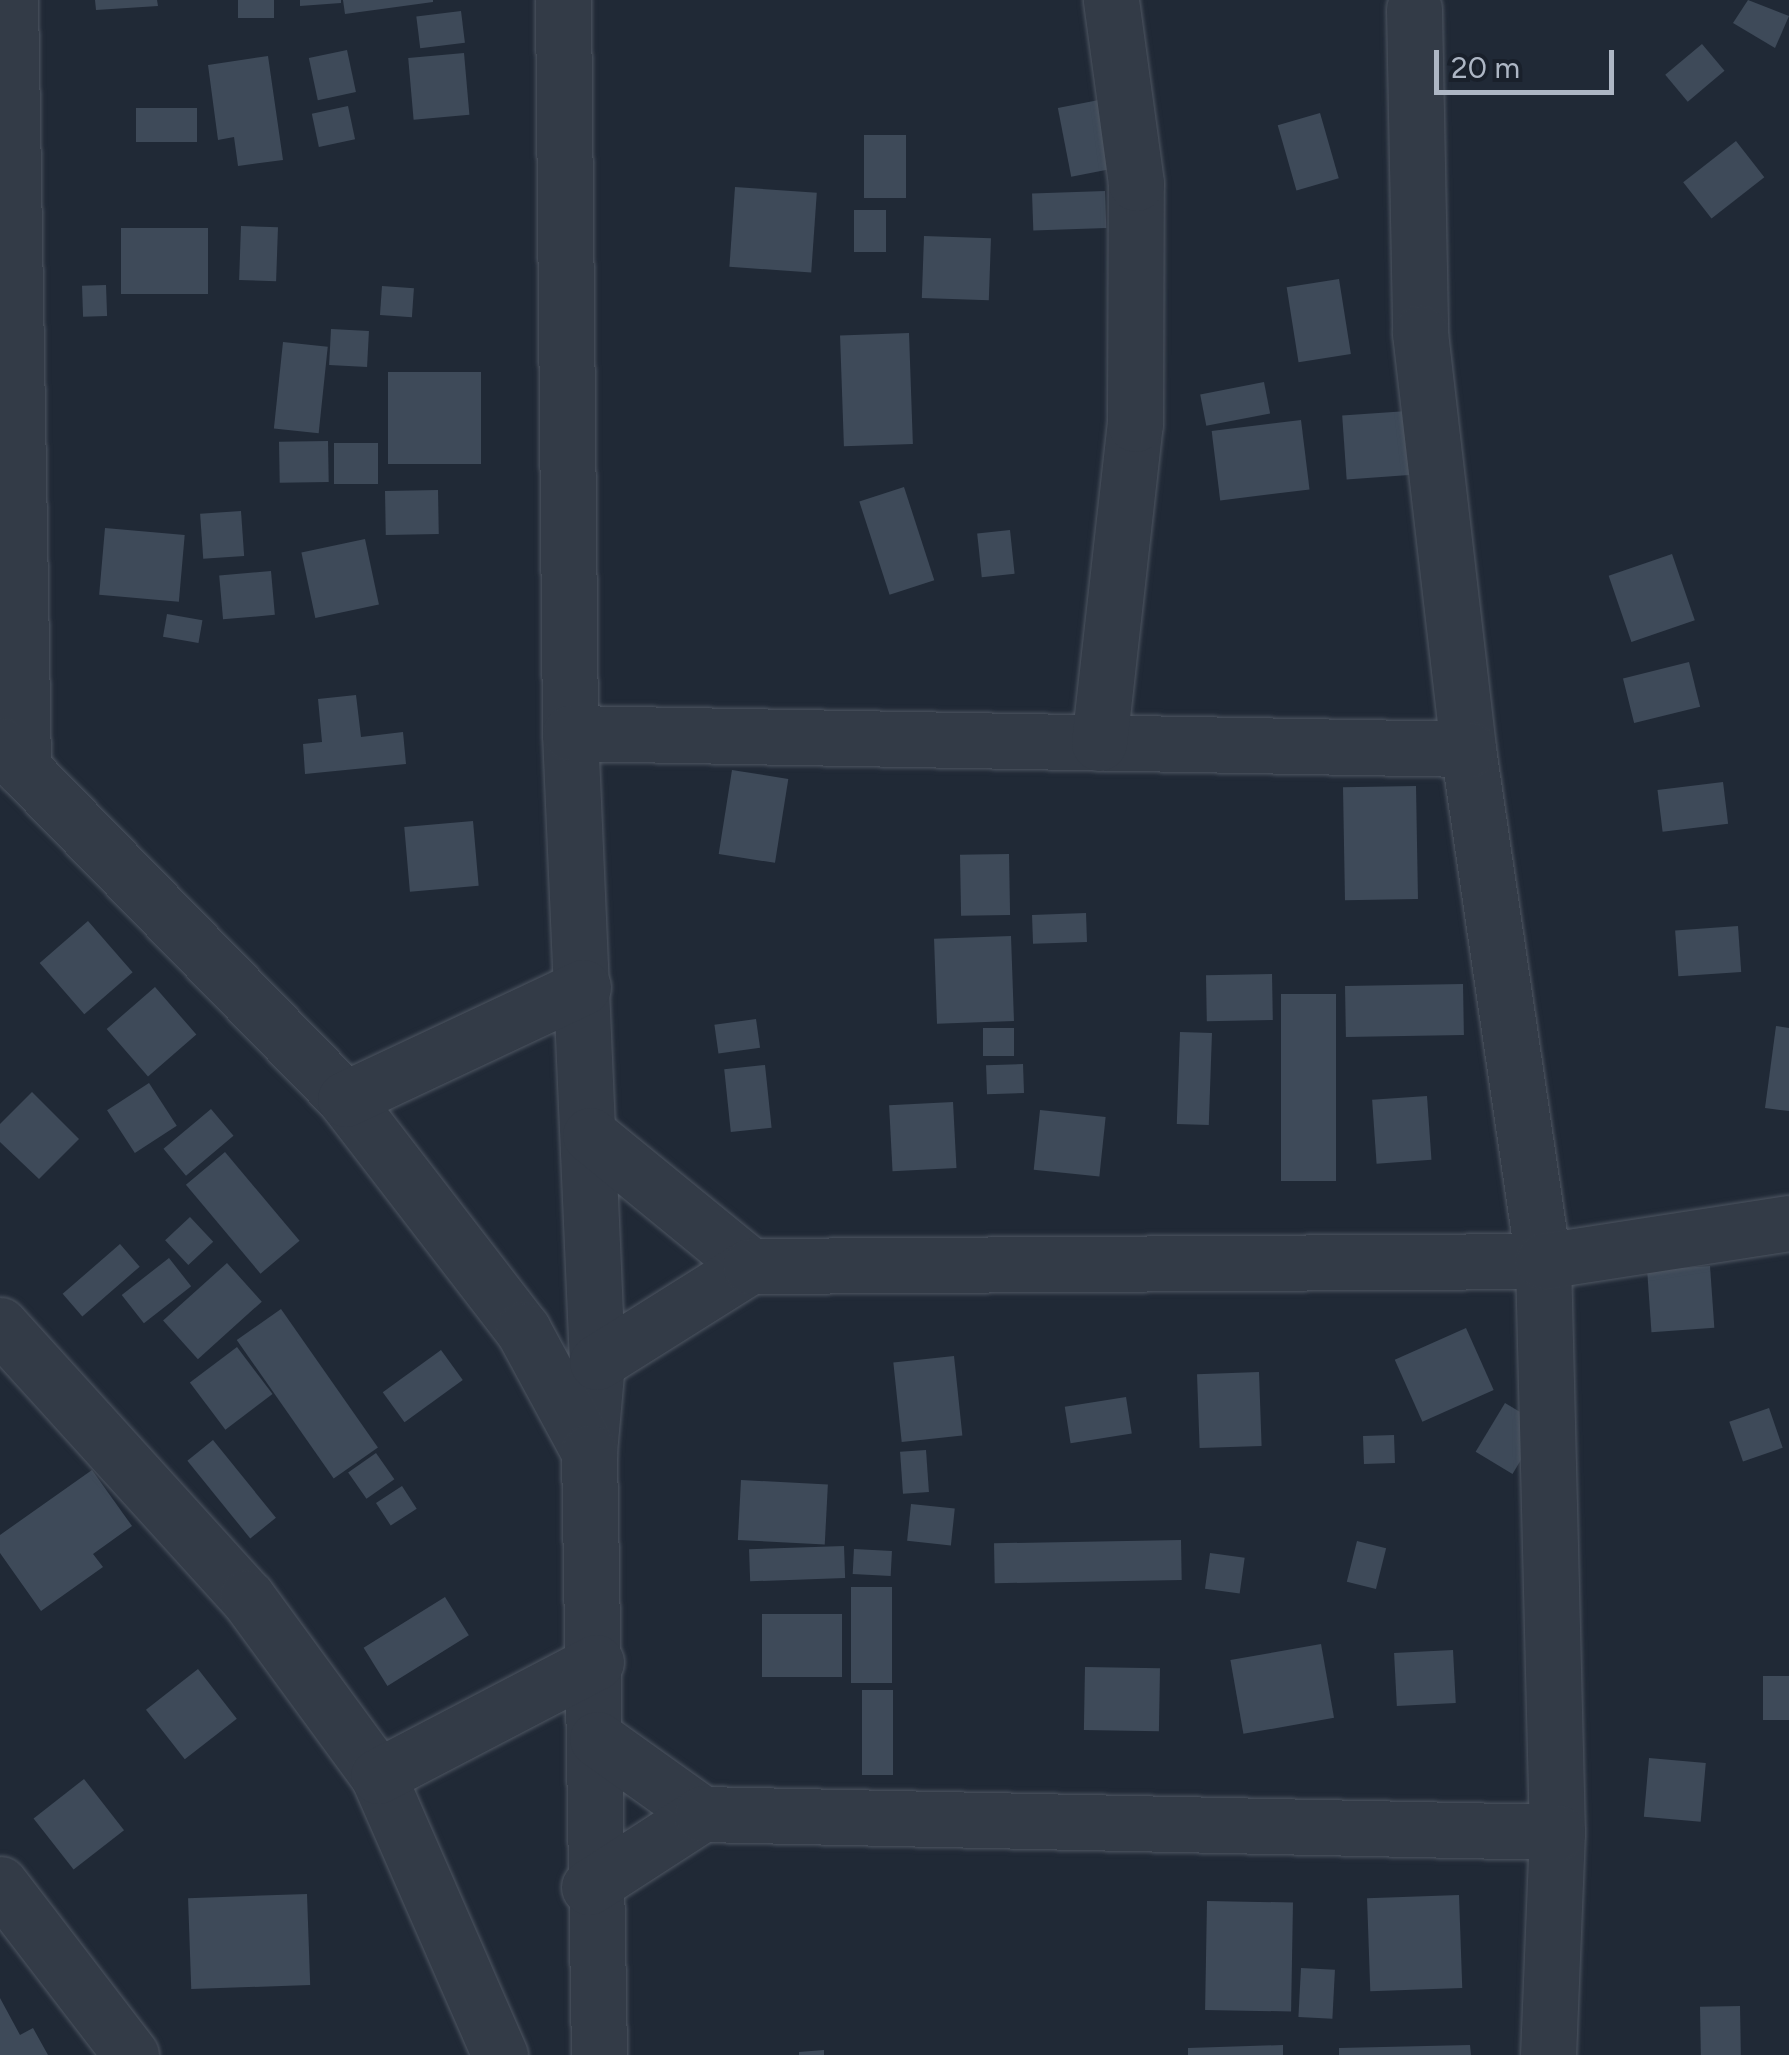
<!DOCTYPE html>
<html>
<head>
<meta charset="utf-8">
<style>
	body { margin:0 }
	#map { position:relative; width:1789px; height:2055px; overflow:hidden; background:#202936; font-family:Figtree,sans-serif }
	div>[style] { position:absolute }
	[style*='--x'] { left:calc(var(--x)*1px); top:calc(var(--y)*1px); width:calc(var(--w)*1px); rotate:calc(var(--a)*1deg) }
	.building>* { inset:0; background:#3e4a59; transform-origin:0 0 }
	.roads { filter:drop-shadow(0 0 2px #4e5662) drop-shadow(0 0 2px #4e5662) }
	.minor>* { height:55px; margin:-27.5px; padding:0 27.5px; transform-origin:27.5px; border-radius:27.5px; background:#333b47 }
	span { translate:-50% -50%; white-space:nowrap; text-align:center; line-height:1.15; -webkit-text-stroke:10px #19202b; paint-order:stroke }
	.scale { position:absolute; left:1434px; top:50px; width:180px; height:45px; box-sizing:border-box; border:5px solid #adb6c4; border-top:0; padding-left:12px; font-size:30px; line-height:35px; white-space:nowrap; color:#adb6c4; -webkit-text-stroke:8px #19202b; paint-order:stroke }
</style>
</head>
<body>
<div id="map">
	<div class="building">
		<i style="clip-path:polygon(95px 0,157px 0,158px 6px,96px 10px)"></i>
		<i style="left:238px;top:0;width:36px;height:18px"></i>
		<i style="clip-path:polygon(300px 0,341px 0,341px 3px,300px 6px)"></i>
		<i style="clip-path:polygon(343px 0,433px 0,433px 2px,345px 14px)"></i>
		<i style="clip-path:polygon(1748px 0,1789px 16px,1775px 48px,1733px 23px)"></i>
		<i style="left:461px;top:11px;width:32px;height:45px;rotate:83deg"></i>
		<i style="left:1702px;top:44px;width:35px;height:48px;rotate:50deg"></i>
		<i style="left:347px;top:50px;width:43px;height:39px;rotate:78deg"></i>
		<i style="left:464px;top:53px;width:62px;height:56px;rotate:85deg"></i>
		<i style="clip-path:polygon(268px 56px,283px 160px,238px 166px,234px 137px,218px 140px,208px 65px)"></i>
		<i style="left:1104px;top:99px;width:70px;height:47px;rotate:79deg"></i>
		<i style="left:348px;top:106px;width:34px;height:37px;rotate:78deg"></i>
		<i style="left:136px;top:108px;width:61px;height:34px"></i>
		<i style="left:1320px;top:113px;width:68px;height:44px;rotate:74deg"></i>
		<i style="left:864px;top:135px;width:42px;height:63px"></i>
		<i style="left:1736px;top:141px;width:46px;height:67px;rotate:52deg"></i>
		<i style="left:735px;top:187px;width:82px;height:80px;rotate:4deg"></i>
		<i style="left:1105px;top:191px;width:37px;height:73px;rotate:88deg"></i>
		<i style="left:886px;top:210px;width:42px;height:32px;rotate:90deg"></i>
		<i style="left:241px;top:226px;width:37px;height:54px;rotate:2deg"></i>
		<i style="left:121px;top:228px;width:87px;height:66px"></i>
		<i style="left:924px;top:236px;width:67px;height:62px;rotate:2deg"></i>
		<i style="left:1339px;top:279px;width:76px;height:53px;rotate:81deg"></i>
		<i style="left:106px;top:285px;width:31px;height:24px;rotate:88deg"></i>
		<i style="left:382px;top:286px;width:32px;height:29px;rotate:4deg"></i>
		<i style="left:331px;top:329px;width:38px;height:36px;rotate:3deg"></i>
		<i style="left:909px;top:333px;width:111px;height:69px;rotate:88deg"></i>
		<i style="left:283px;top:342px;width:45px;height:87px;rotate:6deg"></i>
		<i style="left:388px;top:372px;width:93px;height:92px"></i>
		<i style="left:1264px;top:382px;width:32px;height:65px;rotate:79deg"></i>
		<i style="left:1422px;top:410px;width:64px;height:80px;rotate:86deg"></i>
		<i style="left:1301px;top:420px;width:70px;height:90px;rotate:83deg"></i>
		<i style="left:328px;top:441px;width:41px;height:49px;rotate:89deg"></i>
		<i style="left:334px;top:443px;width:44px;height:41px"></i>
		<i style="left:904px;top:487px;width:98px;height:47px;rotate:72deg"></i>
		<i style="left:438px;top:490px;width:44px;height:53px;rotate:89deg"></i>
		<i style="left:241px;top:511px;width:45px;height:41px;rotate:86deg"></i>
		<i style="left:105px;top:528px;width:80px;height:67px;rotate:5deg"></i>
		<i style="left:1010px;top:530px;width:44px;height:33px;rotate:84deg"></i>
		<i style="left:365px;top:539px;width:67px;height:65px;rotate:78deg"></i>
		<i style="left:1672px;top:554px;width:70px;height:67px;rotate:71deg"></i>
		<i style="left:271px;top:571px;width:44px;height:52px;rotate:85deg"></i>
		<i style="left:167px;top:614px;width:36px;height:23px;rotate:10deg"></i>
		<i style="left:1689px;top:662px;width:46px;height:68px;rotate:76deg"></i>
		<i style="clip-path:polygon(356px 695px,361px 737px,403px 732px,406px 764px,305px 774px,303px 744px,322px 742px,318px 699px)"></i>
		<i style="left:732px;top:770px;width:57px;height:85px;rotate:9deg"></i>
		<i style="left:1723px;top:782px;width:42px;height:66px;rotate:83deg"></i>
		<i style="left:1416px;top:786px;width:113px;height:73px;rotate:89deg"></i>
		<i style="left:473px;top:821px;width:65px;height:69px;rotate:85deg"></i>
		<i style="left:1009px;top:854px;width:61px;height:49px;rotate:89deg"></i>
		<i style="left:1086px;top:913px;width:29px;height:54px;rotate:88deg"></i>
		<i style="left:88px;top:921px;width:68px;height:64px;rotate:49deg"></i>
		<i style="left:1738px;top:926px;width:46px;height:63px;rotate:86deg"></i>
		<i style="left:1011px;top:936px;width:85px;height:77px;rotate:88deg"></i>
		<i style="left:1272px;top:974px;width:46px;height:66px;rotate:89deg"></i>
		<i style="left:1463px;top:984px;width:51px;height:118px;rotate:89deg"></i>
		<i style="left:155px;top:987px;width:63px;height:64px;rotate:49deg"></i>
		<i style="left:1336px;top:994px;width:187px;height:55px;rotate:90deg"></i>
		<i style="left:756px;top:1019px;width:29px;height:42px;rotate:82deg"></i>
		<i style="clip-path:polygon(1776px 1026px,1789px 1028px,1789px 1111px,1765px 1108px)"></i>
		<i style="left:983px;top:1028px;width:31px;height:28px"></i>
		<i style="left:1180px;top:1032px;width:32px;height:92px;rotate:2deg"></i>
		<i style="left:1023px;top:1064px;width:29px;height:37px;rotate:88deg"></i>
		<i style="left:765px;top:1065px;width:63px;height:41px;rotate:84deg"></i>
		<i style="left:149px;top:1083px;width:51px;height:50px;rotate:57deg"></i>
		<i style="clip-path:polygon(32px 1092px,79px 1139px,39px 1179px,0 1142px,0 1124px)"></i>
		<i style="left:1427px;top:1096px;width:64px;height:55px;rotate:86deg"></i>
		<i style="left:953px;top:1102px;width:66px;height:64px;rotate:87deg"></i>
		<i style="left:211px;top:1109px;width:35px;height:62px;rotate:50deg"></i>
		<i style="left:1040px;top:1110px;width:66px;height:60px;rotate:6deg"></i>
		<i style="left:225px;top:1152px;width:116px;height:51px;rotate:50deg"></i>
		<i style="left:190px;top:1217px;width:34px;height:34px;rotate:47deg"></i>
		<i style="left:120px;top:1244px;width:30px;height:76px;rotate:49deg"></i>
		<i style="left:169px;top:1258px;width:36px;height:60px;rotate:52deg"></i>
		<i style="left:227px;top:1263px;width:52px;height:86px;rotate:48deg"></i>
		<i style="left:1710px;top:1266px;width:62px;height:63px;rotate:86deg"></i>
		<i style="left:281px;top:1309px;width:169px;height:54px;rotate:55deg"></i>
		<i style="left:1466px;top:1328px;width:68px;height:78px;rotate:66deg"></i>
		<i style="left:237px;top:1347px;width:59px;height:59px;rotate:53deg"></i>
		<i style="left:441px;top:1350px;width:37px;height:72px;rotate:54deg"></i>
		<i style="left:954px;top:1356px;width:80px;height:61px;rotate:84deg"></i>
		<i style="left:1259px;top:1372px;width:74px;height:62px;rotate:88deg"></i>
		<i style="left:1126px;top:1397px;width:37px;height:62px;rotate:81deg"></i>
		<i style="left:1505px;top:1403px;width:43px;height:57px;rotate:31deg"></i>
		<i style="left:1769px;top:1408px;width:42px;height:42px;rotate:71deg"></i>
		<i style="left:1394px;top:1435px;width:28px;height:31px;rotate:88deg"></i>
		<i style="left:213px;top:1440px;width:100px;height:33px;rotate:51deg"></i>
		<i style="left:926px;top:1450px;width:42px;height:26px;rotate:86deg"></i>
		<i style="left:376px;top:1453px;width:32px;height:34px;rotate:55deg"></i>
		<i style="clip-path:polygon(92px 1470px,132px 1526px,93px 1554px,103px 1567px,41px 1611px,0 1553px,0 1535px)"></i>
		<i style="left:741px;top:1480px;width:87px;height:60px;rotate:3deg"></i>
		<i style="left:402px;top:1486px;width:27px;height:31px;rotate:57deg"></i>
		<i style="left:911px;top:1504px;width:44px;height:37px;rotate:6deg"></i>
		<i style="left:1181px;top:1540px;width:40px;height:187px;rotate:89deg"></i>
		<i style="left:1357px;top:1541px;width:30px;height:42px;rotate:14deg"></i>
		<i style="left:844px;top:1546px;width:32px;height:95px;rotate:88deg"></i>
		<i style="left:854px;top:1549px;width:38px;height:25px;rotate:3deg"></i>
		<i style="left:1210px;top:1553px;width:35px;height:36px;rotate:8deg"></i>
		<i style="left:851px;top:1587px;width:41px;height:96px"></i>
		<i style="left:445px;top:1597px;width:45px;height:96px;rotate:58deg"></i>
		<i style="left:762px;top:1614px;width:80px;height:63px"></i>
		<i style="left:1321px;top:1644px;width:75px;height:92px;rotate:80deg"></i>
		<i style="left:1453px;top:1650px;width:53px;height:59px;rotate:87deg"></i>
		<i style="left:1085px;top:1667px;width:75px;height:63px;rotate:1deg"></i>
		<i style="left:198px;top:1669px;width:63px;height:66px;rotate:52deg"></i>
		<i style="left:1789px;top:1676px;width:44px;height:26px;rotate:90deg"></i>
		<i style="left:862px;top:1690px;width:31px;height:85px"></i>
		<i style="left:1649px;top:1758px;width:57px;height:59px;rotate:5deg"></i>
		<i style="left:84px;top:1779px;width:65px;height:64px;rotate:52deg"></i>
		<i style="left:307px;top:1894px;width:91px;height:119px;rotate:88deg"></i>
		<i style="left:1459px;top:1895px;width:93px;height:92px;rotate:88deg"></i>
		<i style="left:1207px;top:1901px;width:86px;height:109px;rotate:1deg"></i>
		<i style="left:1301px;top:1968px;width:34px;height:49px;rotate:3deg"></i>
		<i style="clip-path:polygon(0 1998px,20px 2035px,33px 2028px,48px 2055px,0 2055px)"></i>
		<i style="left:1740px;top:2006px;width:49px;height:40px;rotate:89deg"></i>
		<i style="clip-path:polygon(1283px 2045px,1283px 2055px,1188px 2055px,1188px 2048px)"></i>
		<i style="clip-path:polygon(1470px 2045px,1471px 2055px,1339px 2055px,1339px 2048px)"></i>
		<i style="clip-path:polygon(824px 2050px,824px 2055px,799px 2055px,799px 2052px)"></i>
	</div>
	<div class="roads">
		<div class="minor">
			<i style="--x:10;--y:0;--w:769;--a:89.03"></i>
			<i style="--x:563;--y:0;--w:733;--a:89.45"></i>
			<i style="--x:570;--y:733;--w:630;--a:87.54"></i>
			<i style="--x:597;--y:1362;--w:90;--a:95.1"></i>
			<i style="--x:1414;--y:9;--w:324;--a:88.9"></i>
			<i style="--x:1420;--y:333;--w:419;--a:83.4"></i>
			<i style="--x:1468;--y:749;--w:517;--a:81.67"></i>
			<i style="--x:1543;--y:1261;--w:571;--a:88.6"></i>
			<i style="--x:1557;--y:1832;--w:223;--a:92.3"></i>
			<i style="--x:570;--y:733;--w:898;--a:1.02"></i>
			<i style="--x:1099;--y:743;--w:321;--a:-83.6"></i>
			<i style="--x:1135;--y:424;--w:241;--a:-89.8"></i>
			<i style="--x:1136;--y:183;--w:185;--a:-97.8"></i>
			<i style="--x:0;--y:745;--w:494;--a:45.7"></i>
			<i style="--x:345;--y:1099;--w:292;--a:52.4"></i>
			<i style="--x:523;--y:1330;--w:139;--a:61.6"></i>
			<i style="--x:589;--y:1452;--w:603;--a:89.05"></i>
			<i style="--x:345;--y:1099;--w:263;--a:-25.2"></i>
			<i style="--x:590;--y:1135;--w:207;--a:39.3"></i>
			<i style="--x:0;--y:1325;--w:367;--a:47.8"></i>
			<i style="--x:247;--y:1597;--w:222;--a:53.8"></i>
			<i style="--x:378;--y:1776;--w:305;--a:66.4"></i>
			<i style="--x:597;--y:1362;--w:181;--a:-32.1"></i>
			<i style="--x:750;--y:1266;--w:793;--a:-0.36"></i>
			<i style="--x:1543;--y:1261;--w:249;--a:-8.8"></i>
			<i style="--x:597;--y:1739;--w:129;--a:35.5"></i>
			<i style="--x:378;--y:1776;--w:246;--a:-27.6"></i>
			<i style="--x:0;--y:1884;--w:215;--a:52.5"></i>
			<i style="--x:589;--y:1887;--w:135;--a:-32.9"></i>
			<i style="--x:702;--y:1814;--w:855;--a:1.21"></i>
		</div>
	</div>
	<div class="scale">20 m</div>
</div>
</body>
</html>
